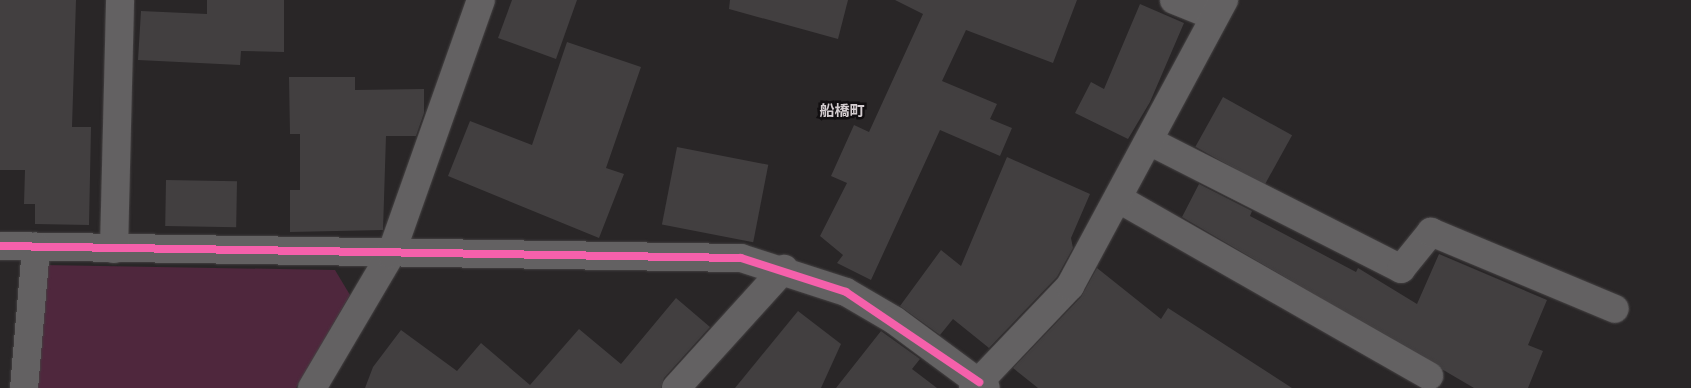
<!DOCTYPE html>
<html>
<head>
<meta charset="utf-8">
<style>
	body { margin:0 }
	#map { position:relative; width:1691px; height:388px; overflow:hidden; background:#292627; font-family:Ubuntu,"Noto Sans JP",sans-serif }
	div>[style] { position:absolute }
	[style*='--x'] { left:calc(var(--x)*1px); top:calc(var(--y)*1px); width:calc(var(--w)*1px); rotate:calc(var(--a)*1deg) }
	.green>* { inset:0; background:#4f273d }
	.building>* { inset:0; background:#423f40; transform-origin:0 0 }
	.roads { filter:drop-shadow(0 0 1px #454243) drop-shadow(0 0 1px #454243) }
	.minor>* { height:28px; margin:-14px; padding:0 14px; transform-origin:14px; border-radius:14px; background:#636162 }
	.cycleway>* { height:8px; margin:-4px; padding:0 4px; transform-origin:4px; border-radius:4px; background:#f560ab }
	span { translate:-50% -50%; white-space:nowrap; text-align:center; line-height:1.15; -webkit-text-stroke:5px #110e10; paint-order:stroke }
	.neighbourhood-label { font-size:15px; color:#d3cccf; font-weight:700 }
</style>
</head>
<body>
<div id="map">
	<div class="green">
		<i style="clip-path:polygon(45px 265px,335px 270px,350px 295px,296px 388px,34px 388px)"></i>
	</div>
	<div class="building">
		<i style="clip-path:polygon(0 0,76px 0,72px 127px,91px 127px,89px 225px,35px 224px,35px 204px,24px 204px,25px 170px,0 170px)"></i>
		<i style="clip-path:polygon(207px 0,284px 0,284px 52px,241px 51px,240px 65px,138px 60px,141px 11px,207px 14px)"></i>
		<i style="clip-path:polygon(512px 0,577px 0,556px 59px,498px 38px)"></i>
		<i style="clip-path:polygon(730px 0,848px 0,838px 39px,729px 9px)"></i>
		<i style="clip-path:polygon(895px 0,1077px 0,1053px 63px,966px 30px,942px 81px,997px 104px,990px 119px,1012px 128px,1000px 156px,940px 130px,871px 280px,837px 263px,843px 255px,820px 236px,847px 183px,831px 176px,854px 125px,869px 132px,923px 14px)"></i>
		<i style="clip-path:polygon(1140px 4px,1184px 23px,1150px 102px,1128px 139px,1075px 113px,1091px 82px,1104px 89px)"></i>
		<i style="clip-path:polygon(567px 42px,641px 67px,606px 168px,624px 174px,599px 238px,448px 176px,470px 121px,532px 145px)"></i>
		<i style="clip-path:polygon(289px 77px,355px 77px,355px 90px,424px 89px,424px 113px,416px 136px,386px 136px,383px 230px,290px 232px,290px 190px,300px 190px,300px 134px,290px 134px)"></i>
		<i style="left:1223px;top:97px;width:79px;height:57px;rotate:29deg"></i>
		<i style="left:677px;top:147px;width:93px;height:79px;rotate:11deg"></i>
		<i style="clip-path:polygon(1007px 157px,1090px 194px,1071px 238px,1073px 248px,1057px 277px,989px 348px,953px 319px,940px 335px,900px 306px,941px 250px,961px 266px)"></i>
		<i style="left:166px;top:180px;width:71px;height:46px;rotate:1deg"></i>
		<i style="clip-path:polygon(1199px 184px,1252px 211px,1250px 216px,1356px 272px,1358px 268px,1417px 304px,1439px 254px,1547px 300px,1528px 345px,1543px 351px,1528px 388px,1474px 388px,1182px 217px)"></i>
		<i style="clip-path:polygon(1097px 268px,1161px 319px,1168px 308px,1292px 388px,1038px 388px,1013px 368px,1081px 297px)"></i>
		<i style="clip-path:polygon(676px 298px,710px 327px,664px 378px,661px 388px,365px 388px,373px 367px,401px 330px,457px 371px,481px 343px,530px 385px,579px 329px,621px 364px)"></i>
		<i style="clip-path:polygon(798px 311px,841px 344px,821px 388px,735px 388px)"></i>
		<i style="clip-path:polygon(881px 331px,920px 359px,912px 369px,937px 388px,836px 388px)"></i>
	</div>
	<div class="roads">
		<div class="minor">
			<i style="--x:1174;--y:0;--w:43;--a:21.8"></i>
			<i style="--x:1149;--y:141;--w:283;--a:26.9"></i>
			<i style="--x:1401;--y:269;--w:48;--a:-51"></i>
			<i style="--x:1431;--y:232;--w:199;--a:22.7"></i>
			<i style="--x:1119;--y:199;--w:357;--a:29.7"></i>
			<i style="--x:0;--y:246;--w:741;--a:0.93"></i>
			<i style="--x:741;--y:258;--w:110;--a:17.9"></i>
			<i style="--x:846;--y:292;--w:56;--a:30.3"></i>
			<i style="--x:894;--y:320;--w:114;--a:36.5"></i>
			<i style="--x:114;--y:249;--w:249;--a:-88.6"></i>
			<i style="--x:24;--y:388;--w:142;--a:-85.1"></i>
			<i style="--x:312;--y:388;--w:156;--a:-59.5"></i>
			<i style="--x:391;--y:254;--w:269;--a:-70.5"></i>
			<i style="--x:676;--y:388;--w:161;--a:-47.8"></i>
			<i style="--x:973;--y:388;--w:141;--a:-46.4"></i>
			<i style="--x:1070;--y:286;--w:325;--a:-61.7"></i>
		</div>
	</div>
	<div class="cycleway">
		<i style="--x:0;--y:246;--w:741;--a:0.93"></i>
		<i style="--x:741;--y:258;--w:110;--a:17.9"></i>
		<i style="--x:846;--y:292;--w:161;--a:34.1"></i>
	</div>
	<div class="neighbourhood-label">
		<span style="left:842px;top:111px">船橋町</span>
	</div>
</div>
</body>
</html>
